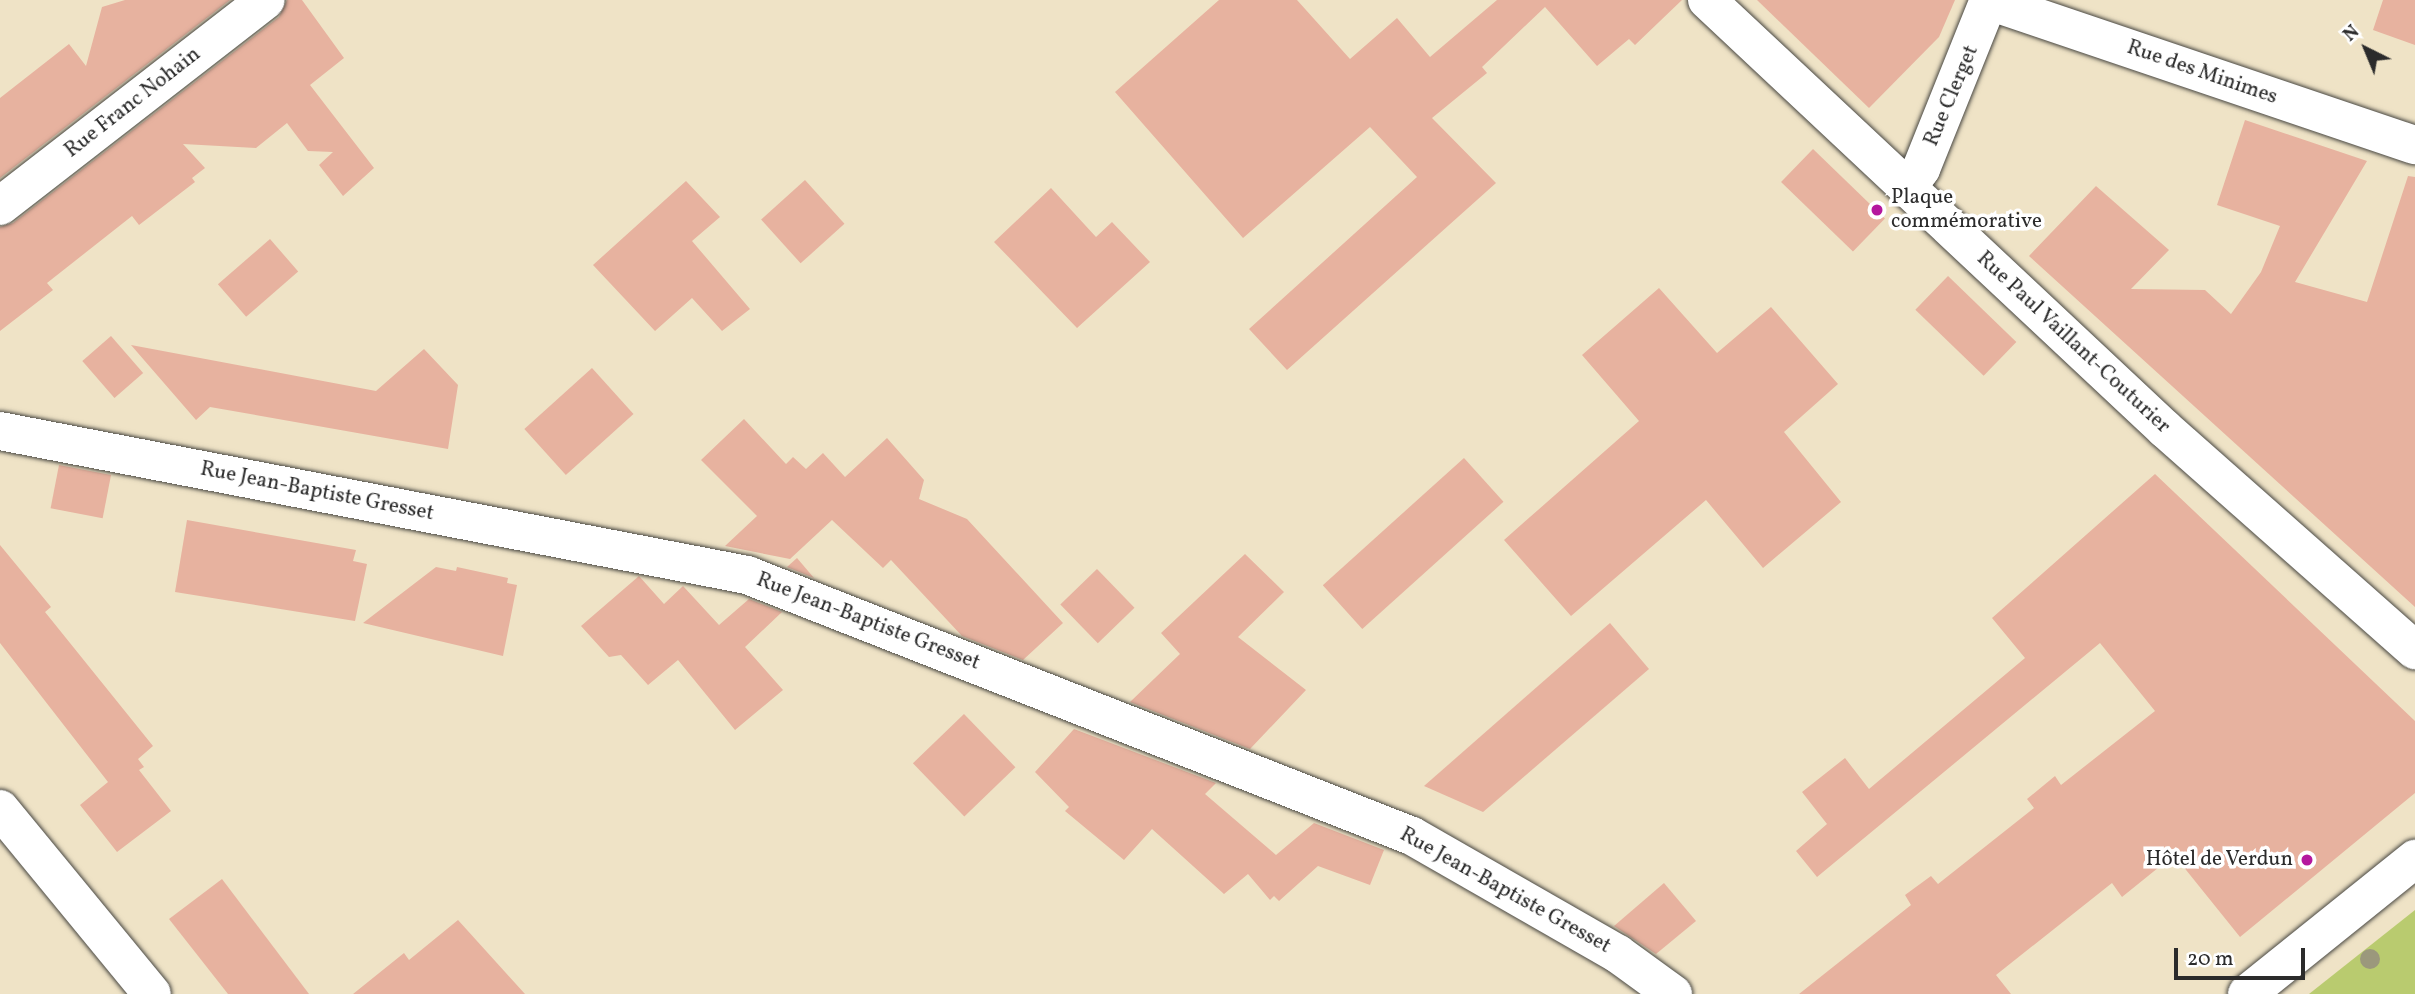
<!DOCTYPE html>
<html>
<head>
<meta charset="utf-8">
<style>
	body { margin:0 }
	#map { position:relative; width:2415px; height:994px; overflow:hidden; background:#efe3c6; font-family:Vollkorn,serif }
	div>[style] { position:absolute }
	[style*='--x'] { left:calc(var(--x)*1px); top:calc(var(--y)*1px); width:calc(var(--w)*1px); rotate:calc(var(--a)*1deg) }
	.green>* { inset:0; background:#b9cb6f }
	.building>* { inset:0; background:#e7b29f; transform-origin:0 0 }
	.roads { filter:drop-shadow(0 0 2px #484742) drop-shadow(0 0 2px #484742) }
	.minor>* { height:38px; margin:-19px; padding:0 19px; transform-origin:19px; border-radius:19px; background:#fff }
	.trees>* { width:20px; height:20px; margin:-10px; border-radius:50%; background:#9b987c }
	.dots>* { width:19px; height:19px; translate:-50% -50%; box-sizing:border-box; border:4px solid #fff; border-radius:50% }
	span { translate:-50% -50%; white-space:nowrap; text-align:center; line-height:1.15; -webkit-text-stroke:7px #fff; paint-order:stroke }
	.street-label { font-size:21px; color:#2b2b2b }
	.poi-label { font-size:21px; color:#2b2b2b }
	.left { translate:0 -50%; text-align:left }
	.right { translate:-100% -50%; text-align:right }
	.north { position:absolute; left:2331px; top:14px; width:70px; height:70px; -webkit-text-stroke:5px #fff; paint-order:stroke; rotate:317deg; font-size:19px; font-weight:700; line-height:28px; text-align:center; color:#2b2b2b }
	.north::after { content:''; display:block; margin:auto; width:24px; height:32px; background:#2b2b2b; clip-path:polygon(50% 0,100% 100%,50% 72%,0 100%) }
	.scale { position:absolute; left:2174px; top:948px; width:131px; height:32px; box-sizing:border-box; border:4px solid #2b2b2b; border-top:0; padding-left:9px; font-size:21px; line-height:24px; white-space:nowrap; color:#2b2b2b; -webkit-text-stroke:5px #fff; paint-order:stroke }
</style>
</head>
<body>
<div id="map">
	<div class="green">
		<i style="clip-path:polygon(2415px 910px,2415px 994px,2309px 994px)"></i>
	</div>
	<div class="building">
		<i style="clip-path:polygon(125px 0,230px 0,0 178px,0 98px,69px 44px,86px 66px,102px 7px)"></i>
		<i style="clip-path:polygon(287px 0,302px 0,344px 58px,310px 85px,374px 168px,343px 196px,319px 165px,333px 152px,308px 151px,287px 123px,256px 148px,183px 144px,205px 168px,192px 178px,195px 182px,139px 225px,132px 216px,47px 283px,53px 290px,0 331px,0 227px,13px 223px,279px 17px)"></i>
		<i style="clip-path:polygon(1219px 0,1297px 0,1350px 59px,1397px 18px,1430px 57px,1497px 0,1682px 0,1635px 45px,1629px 39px,1597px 66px,1545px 7px,1482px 67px,1487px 73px,1432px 118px,1496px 183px,1287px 370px,1249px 329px,1417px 177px,1370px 127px,1243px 238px,1115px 92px)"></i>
		<i style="clip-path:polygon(1757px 0,1955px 0,1939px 37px,1869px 108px)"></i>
		<i style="clip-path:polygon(2383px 0,2415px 0,2415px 45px,2373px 30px)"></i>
		<i style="clip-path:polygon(2245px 120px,2367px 161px,2295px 282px,2367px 302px,2408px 176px,2415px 177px,2415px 607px,2029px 256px,2096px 186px,2169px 250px,2131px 289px,2205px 290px,2231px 314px,2261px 272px,2280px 226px,2217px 205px)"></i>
		<i style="left:1813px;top:149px;width:100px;height:46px;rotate:44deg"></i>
		<i style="left:805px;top:180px;width:59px;height:59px;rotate:48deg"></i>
		<i style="clip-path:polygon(686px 181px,720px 217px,692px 241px,750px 309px,722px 331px,692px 298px,655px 331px,593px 265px)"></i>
		<i style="clip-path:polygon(1051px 188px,1096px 237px,1112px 222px,1150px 262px,1077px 328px,994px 242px)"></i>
		<i style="left:270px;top:239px;width:43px;height:69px;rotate:49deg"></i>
		<i style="left:1948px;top:276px;width:95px;height:47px;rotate:44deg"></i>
		<i style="clip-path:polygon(1659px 288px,1717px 353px,1771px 307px,1838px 384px,1784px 432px,1841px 502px,1763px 568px,1706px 500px,1571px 616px,1504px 540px,1639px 421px,1582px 355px)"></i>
		<i style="left:111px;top:336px;width:49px;height:38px;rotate:49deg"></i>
		<i style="clip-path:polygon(131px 345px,376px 391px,424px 349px,458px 385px,448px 449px,210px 407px,196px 420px)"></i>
		<i style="left:592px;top:368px;width:62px;height:91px;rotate:48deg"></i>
		<i style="clip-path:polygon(744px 419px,786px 464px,793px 457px,806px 469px,823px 453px,845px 477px,887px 438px,924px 480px,919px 499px,967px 519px,1063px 623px,1023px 660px,962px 636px,891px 560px,883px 568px,832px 520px,790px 559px,725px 546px,757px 516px,701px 460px)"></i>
		<i style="left:1464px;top:458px;width:59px;height:190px;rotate:48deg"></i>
		<i style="left:59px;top:465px;width:53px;height:44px;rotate:11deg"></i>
		<i style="clip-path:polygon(2155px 474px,2415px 721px,2415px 793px,2240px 937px,2174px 855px,2122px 897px,2112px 883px,1996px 975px,2011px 994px,1799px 994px,1911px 905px,1905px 895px,1931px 876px,1938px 884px,2034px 808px,2027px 799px,2055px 776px,2061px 785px,2155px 711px,2100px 643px,1817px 877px,1796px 851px,1827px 824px,1802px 792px,1845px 758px,1869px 789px,2025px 658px,1992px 618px)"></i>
		<i style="clip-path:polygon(187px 520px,356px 550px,353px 561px,367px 564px,355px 621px,175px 592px)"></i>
		<i style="clip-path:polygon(0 545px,51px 607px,45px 612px,153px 746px,138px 759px,144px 767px,139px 770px,171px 811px,117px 852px,80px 805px,108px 782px,0 643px)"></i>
		<i style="clip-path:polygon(1245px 554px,1284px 592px,1238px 637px,1306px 690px,1250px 749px,1130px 702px,1180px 654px,1161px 633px)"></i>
		<i style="clip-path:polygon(797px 558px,814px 578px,787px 567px)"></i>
		<i style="clip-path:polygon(436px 567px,456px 571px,457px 567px,508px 578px,507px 583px,517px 585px,503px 656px,363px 623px)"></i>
		<i style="left:1097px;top:569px;width:54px;height:51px;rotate:46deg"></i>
		<i style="clip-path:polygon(639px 576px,664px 604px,683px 586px,719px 625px,749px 599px,782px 612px,745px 647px,783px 690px,735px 730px,678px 660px,648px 685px,621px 655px,609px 657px,581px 626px)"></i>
		<i style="clip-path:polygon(1610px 623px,1649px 669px,1483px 812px,1424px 786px)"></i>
		<i style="left:964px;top:714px;width:74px;height:71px;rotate:46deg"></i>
		<i style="clip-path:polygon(1074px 729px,1216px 783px,1205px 794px,1276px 855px,1314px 823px,1384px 850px,1370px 885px,1318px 866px,1279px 901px,1274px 896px,1270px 900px,1248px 874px,1224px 894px,1152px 829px,1124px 860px,1065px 811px,1069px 807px,1035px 772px)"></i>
		<i style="clip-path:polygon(222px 879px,309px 994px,228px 994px,169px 919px)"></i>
		<i style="clip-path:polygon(1664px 883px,1696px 921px,1656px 954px,1614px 926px)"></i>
		<i style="clip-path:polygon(458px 920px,525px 994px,353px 994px,404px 953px,409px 960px)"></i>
	</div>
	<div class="roads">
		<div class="minor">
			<i style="--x:1707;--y:0;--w:628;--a:43.13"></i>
			<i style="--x:2165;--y:429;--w:334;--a:41.5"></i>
			<i style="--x:1989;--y:1;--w:450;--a:18.7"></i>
			<i style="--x:1907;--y:188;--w:24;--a:-54"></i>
			<i style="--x:1921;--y:169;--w:182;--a:-68.1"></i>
			<i style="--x:0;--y:206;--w:336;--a:-37.8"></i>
			<i style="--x:0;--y:431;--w:761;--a:10.91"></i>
			<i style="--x:747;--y:575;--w:714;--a:21.43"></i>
			<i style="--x:1412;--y:836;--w:237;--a:29.8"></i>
			<i style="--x:1618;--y:954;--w:68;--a:36"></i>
			<i style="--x:0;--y:809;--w:239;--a:50.6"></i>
			<i style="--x:2247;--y:994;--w:216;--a:-38.8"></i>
		</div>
	</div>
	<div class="trees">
		<i style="left:2370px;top:959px"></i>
	</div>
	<div class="dots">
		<i style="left:1877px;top:210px;background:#b5179e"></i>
		<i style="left:2307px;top:860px;background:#b5179e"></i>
	</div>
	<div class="street-label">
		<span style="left:2202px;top:73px;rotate:19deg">Rue des Minimes</span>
		<span style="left:1952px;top:96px;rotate:-67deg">Rue Clerget</span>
		<span style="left:133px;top:103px;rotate:-38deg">Rue Franc Nohain</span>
		<span style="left:2073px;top:343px;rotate:43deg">Rue Paul Vaillant-Couturier</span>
		<span style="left:317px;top:492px;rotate:11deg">Rue Jean-Baptiste Gresset</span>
		<span style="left:868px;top:622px;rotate:21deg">Rue Jean-Baptiste Gresset</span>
		<span style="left:1505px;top:891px;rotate:29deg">Rue Jean-Baptiste Gresset</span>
	</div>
	<div class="poi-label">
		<span class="left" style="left:1891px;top:210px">Plaque<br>commémorative</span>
		<span class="right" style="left:2293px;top:860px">Hôtel de Verdun</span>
	</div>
	<div class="north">N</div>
	<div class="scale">20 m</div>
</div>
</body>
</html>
